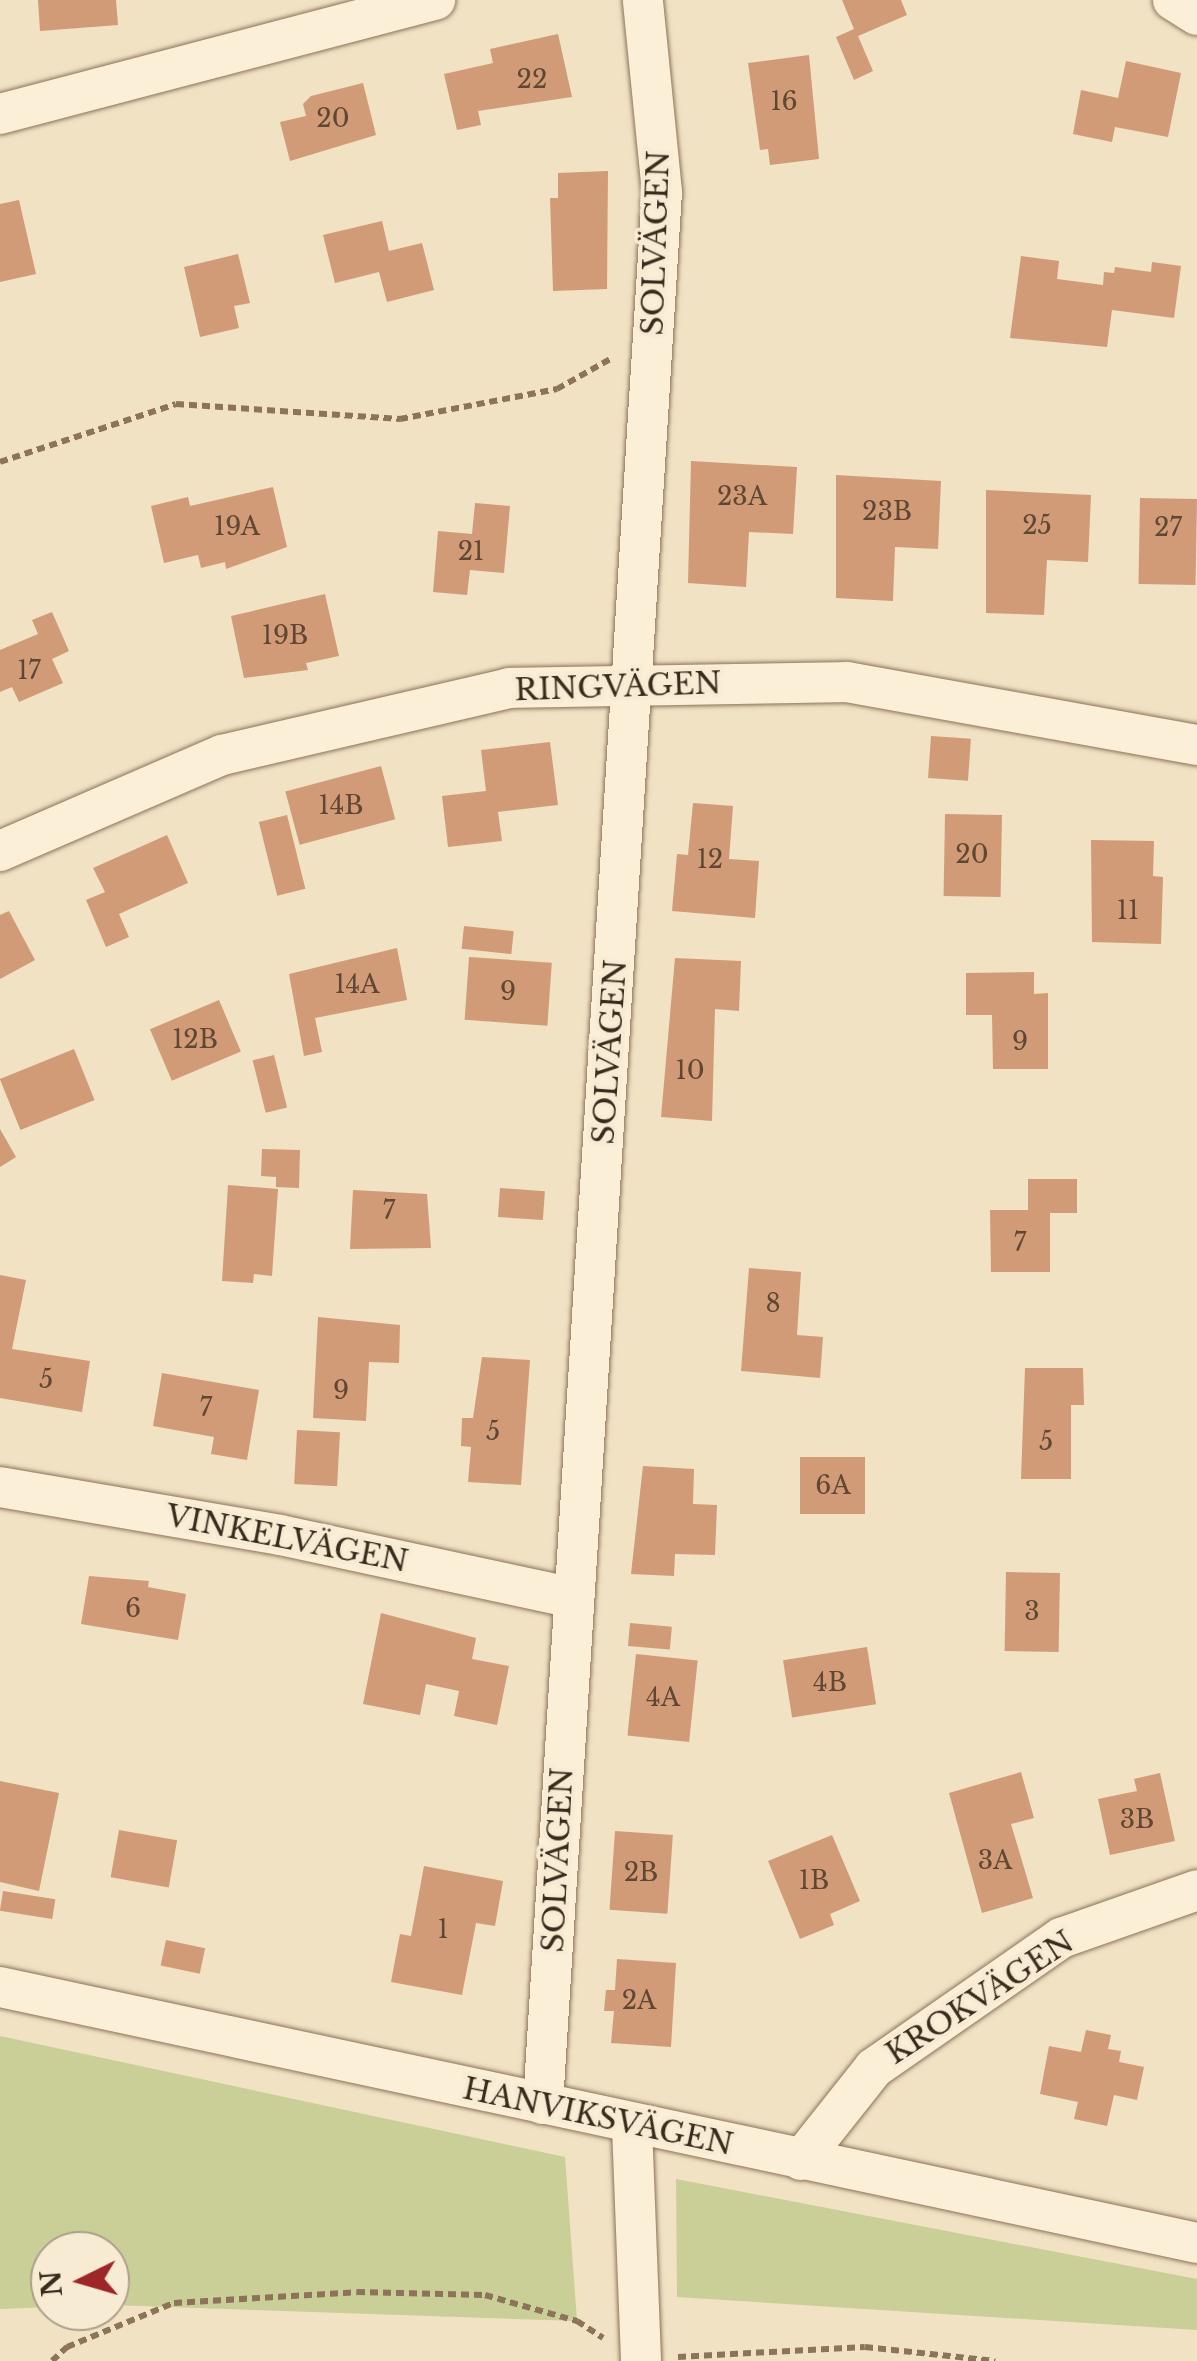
<!DOCTYPE html>
<html>
<head>
<meta charset="utf-8">
<style>
	body { margin:0 }
	#map { position:relative; width:1197px; height:2361px; overflow:hidden; background:#f0e2c3; font-family:"Libre Baskerville",serif }
	div>[style] { position:absolute }
	[style*='--x'] { left:calc(var(--x)*1px); top:calc(var(--y)*1px); width:calc(var(--w)*1px); rotate:calc(var(--a)*1deg) }
	.green>* { inset:0; background:#c9cf96 }
	.building>* { inset:0; background:#d19b77; transform-origin:0 0 }
	.path>* { height:6px; margin-top:-3px; transform-origin:0; background:repeating-linear-gradient(90deg,#8c7359 0 8px,transparent 0 13px) }
	.roads { filter:drop-shadow(0 0 2px #8c7359) drop-shadow(0 0 2px #8c7359) }
	.street>* { height:40px; margin:-20px; padding:0 20px; transform-origin:20px; border-radius:20px; background:#fbefd7 }
	span { translate:-50% -50%; white-space:nowrap; text-align:center; line-height:1.15; -webkit-text-stroke:8px #f7ecd3; paint-order:stroke }
	.number-label { font-size:25px; color:#604734 }
	.number-label span { -webkit-text-stroke-width:0 }
	.street-label { font-size:30px; color:#3b2b1d }
	.north { position:absolute; left:30px; top:2231px; width:100px; height:100px; box-sizing:border-box; background:#f7ecd3; border:2px solid #ac9f8a; border-radius:50%; rotate:265deg; font-size:28px; font-weight:700; line-height:40px; text-align:center; color:#3b2b1d }
	.north::after { content:''; display:block; margin:auto; width:35px; height:45px; background:#9e2528; clip-path:polygon(50% 0,100% 100%,50% 72%,0 100%) }
</style>
</head>
<body>
<div id="map">
	<div class="green">
		<i style="clip-path:polygon(0 2036px,565px 2157px,577px 2321px,110px 2305px,110px 2251px,50px 2251px,50px 2307px,0 2309px)"></i>
		<i style="clip-path:polygon(676px 2179px,1197px 2279px,1197px 2330px,677px 2297px)"></i>
	</div>
	<div class="building">
		<i style="clip-path:polygon(38px 0,116px 0,118px 25px,40px 31px)"></i>
		<i style="clip-path:polygon(842px 0,901px 0,907px 15px,858px 36px,873px 71px,854px 80px,836px 37px,854px 29px)"></i>
		<i style="clip-path:polygon(558px 34px,572px 97px,478px 111px,481px 125px,457px 130px,444px 74px,493px 63px,490px 49px)"></i>
		<i style="clip-path:polygon(809px 55px,819px 159px,770px 165px,768px 149px,760px 150px,748px 63px)"></i>
		<i style="clip-path:polygon(1126px 61px,1181px 73px,1168px 137px,1115px 127px,1112px 142px,1073px 134px,1081px 90px,1118px 98px)"></i>
		<i style="clip-path:polygon(363px 83px,376px 135px,290px 161px,280px 122px,306px 116px,303px 104px,311px 96px)"></i>
		<i style="clip-path:polygon(608px 171px,607px 289px,553px 291px,550px 198px,558px 198px,558px 173px)"></i>
		<i style="clip-path:polygon(19px 200px,36px 274px,0 282px,0 204px)"></i>
		<i style="clip-path:polygon(382px 221px,389px 251px,422px 243px,434px 290px,387px 302px,379px 272px,335px 283px,323px 235px)"></i>
		<i style="clip-path:polygon(238px 254px,250px 303px,234px 306px,239px 328px,200px 337px,184px 267px)"></i>
		<i style="clip-path:polygon(1021px 256px,1059px 261px,1057px 279px,1103px 285px,1104px 272px,1114px 273px,1115px 267px,1151px 272px,1152px 262px,1181px 266px,1174px 318px,1112px 310px,1107px 347px,1010px 338px)"></i>
		<i style="clip-path:polygon(691px 461px,797px 467px,793px 534px,749px 532px,746px 587px,688px 583px)"></i>
		<i style="clip-path:polygon(836px 475px,941px 481px,938px 549px,895px 547px,893px 601px,836px 598px)"></i>
		<i style="clip-path:polygon(273px 487px,287px 547px,226px 569px,225px 562px,201px 568px,198px 555px,164px 563px,151px 506px,188px 497px,190px 506px)"></i>
		<i style="clip-path:polygon(986px 490px,1091px 495px,1088px 562px,1047px 560px,1044px 615px,986px 613px)"></i>
		<i style="left:1140px;top:498px;width:57px;height:86px;rotate:1deg"></i>
		<i style="clip-path:polygon(475px 503px,510px 506px,504px 573px,470px 570px,467px 595px,433px 592px,438px 531px,472px 534px)"></i>
		<i style="clip-path:polygon(325px 594px,339px 656px,306px 663px,308px 670px,244px 678px,231px 616px)"></i>
		<i style="clip-path:polygon(52px 612px,69px 651px,52px 659px,63px 683px,19px 702px,12px 687px,0 692px,0 650px,38px 634px,32px 620px)"></i>
		<i style="left:931px;top:736px;width:40px;height:42px;rotate:4deg"></i>
		<i style="clip-path:polygon(550px 742px,558px 805px,498px 812px,502px 841px,448px 847px,442px 796px,486px 791px,481px 750px)"></i>
		<i style="left:381px;top:766px;width:55px;height:99px;rotate:75deg"></i>
		<i style="clip-path:polygon(693px 803px,733px 806px,729px 859px,759px 861px,755px 918px,672px 911px,677px 854px,688px 855px)"></i>
		<i style="left:945px;top:814px;width:57px;height:82px;rotate:1deg"></i>
		<i style="left:287px;top:815px;width:76px;height:29px;rotate:76deg"></i>
		<i style="clip-path:polygon(167px 835px,188px 883px,119px 914px,129px 937px,106px 947px,86px 900px,105px 892px,93px 868px)"></i>
		<i style="clip-path:polygon(1091px 840px,1154px 841px,1153px 876px,1163px 877px,1161px 944px,1092px 942px)"></i>
		<i style="clip-path:polygon(9px 911px,35px 960px,0 979px,0 915px)"></i>
		<i style="left:464px;top:926px;width:50px;height:23px;rotate:6deg"></i>
		<i style="clip-path:polygon(397px 948px,407px 1000px,315px 1018px,322px 1052px,304px 1056px,289px 974px)"></i>
		<i style="left:469px;top:957px;width:83px;height:63px;rotate:4deg"></i>
		<i style="clip-path:polygon(675px 958px,741px 961px,739px 1011px,715px 1009px,712px 1121px,661px 1117px)"></i>
		<i style="clip-path:polygon(1034px 972px,1034px 994px,1048px 993px,1048px 1069px,993px 1069px,992px 1015px,966px 1015px,966px 973px)"></i>
		<i style="left:219px;top:1000px;width:56px;height:75px;rotate:67deg"></i>
		<i style="left:74px;top:1049px;width:55px;height:80px;rotate:68deg"></i>
		<i style="left:274px;top:1055px;width:54px;height:22px;rotate:76deg"></i>
		<i style="clip-path:polygon(0 1129px,16px 1157px,0 1167px)"></i>
		<i style="clip-path:polygon(262px 1149px,300px 1150px,299px 1188px,276px 1187px,276px 1177px,261px 1176px)"></i>
		<i style="clip-path:polygon(1028px 1179px,1077px 1179px,1077px 1213px,1050px 1213px,1050px 1272px,991px 1272px,990px 1210px,1028px 1210px)"></i>
		<i style="clip-path:polygon(228px 1185px,278px 1189px,272px 1276px,254px 1274px,253px 1283px,222px 1281px)"></i>
		<i style="left:500px;top:1188px;width:45px;height:29px;rotate:4deg"></i>
		<i style="clip-path:polygon(353px 1190px,427px 1194px,431px 1248px,350px 1249px)"></i>
		<i style="clip-path:polygon(749px 1268px,801px 1272px,797px 1335px,823px 1337px,820px 1378px,741px 1371px)"></i>
		<i style="clip-path:polygon(0 1275px,26px 1280px,12px 1349px,90px 1361px,82px 1412px,0 1398px)"></i>
		<i style="clip-path:polygon(318px 1317px,400px 1325px,399px 1363px,369px 1362px,366px 1421px,313px 1418px)"></i>
		<i style="clip-path:polygon(482px 1357px,530px 1360px,521px 1485px,468px 1482px,471px 1447px,461px 1446px,462px 1418px,473px 1418px)"></i>
		<i style="clip-path:polygon(1025px 1368px,1083px 1368px,1084px 1405px,1071px 1405px,1071px 1479px,1021px 1479px)"></i>
		<i style="clip-path:polygon(162px 1373px,259px 1390px,247px 1460px,211px 1454px,214px 1437px,153px 1426px)"></i>
		<i style="left:297px;top:1430px;width:43px;height:54px;rotate:3deg"></i>
		<i style="left:800px;top:1457px;width:65px;height:57px"></i>
		<i style="clip-path:polygon(643px 1466px,694px 1469px,693px 1504px,717px 1505px,715px 1555px,675px 1554px,674px 1576px,631px 1574px)"></i>
		<i style="left:1006px;top:1572px;width:54px;height:79px;rotate:1deg"></i>
		<i style="clip-path:polygon(89px 1576px,149px 1581px,148px 1587px,186px 1594px,178px 1640px,81px 1624px)"></i>
		<i style="clip-path:polygon(381px 1613px,476px 1638px,472px 1659px,509px 1666px,497px 1725px,454px 1716px,459px 1691px,426px 1684px,420px 1715px,363px 1704px)"></i>
		<i style="left:630px;top:1623px;width:42px;height:23px;rotate:5deg"></i>
		<i style="left:867px;top:1647px;width:58px;height:85px;rotate:81deg"></i>
		<i style="left:636px;top:1654px;width:62px;height:82px;rotate:6deg"></i>
		<i style="clip-path:polygon(1021px 1772px,1034px 1818px,1011px 1824px,1033px 1898px,982px 1913px,949px 1793px)"></i>
		<i style="clip-path:polygon(1160px 1773px,1175px 1841px,1110px 1855px,1098px 1799px,1137px 1791px,1134px 1779px)"></i>
		<i style="clip-path:polygon(0 1781px,59px 1793px,39px 1891px,0 1882px)"></i>
		<i style="left:119px;top:1830px;width:59px;height:48px;rotate:10deg"></i>
		<i style="left:615px;top:1831px;width:58px;height:79px;rotate:4deg"></i>
		<i style="clip-path:polygon(832px 1835px,860px 1901px,830px 1914px,834px 1925px,800px 1939px,768px 1861px)"></i>
		<i style="clip-path:polygon(424px 1866px,503px 1881px,495px 1926px,476px 1923px,462px 1995px,391px 1982px,400px 1934px,411px 1936px)"></i>
		<i style="left:3px;top:1891px;width:53px;height:20px;rotate:9deg"></i>
		<i style="left:166px;top:1940px;width:40px;height:26px;rotate:12deg"></i>
		<i style="clip-path:polygon(617px 1959px,676px 1963px,671px 2047px,611px 2043px,614px 2011px,604px 2011px,606px 1990px,615px 1990px)"></i>
		<i style="clip-path:polygon(1086px 2030px,1111px 2035px,1108px 2049px,1121px 2051px,1119px 2062px,1144px 2067px,1137px 2100px,1114px 2095px,1107px 2126px,1074px 2119px,1078px 2102px,1040px 2094px,1049px 2046px,1081px 2052px)"></i>
	</div>
	<div class="path">
		<i style="--x:0;--y:462;--w:185;--a:-18.2"></i>
		<i style="--x:176;--y:404;--w:225;--a:3.8"></i>
		<i style="--x:400;--y:419;--w:160;--a:-10.8"></i>
		<i style="--x:557;--y:389;--w:63;--a:-29.4"></i>
		<i style="--x:678;--y:2357;--w:187;--a:-3.1"></i>
		<i style="--x:865;--y:2347;--w:131;--a:6.1"></i>
		<i style="--x:52;--y:2361;--w:21;--a:-43"></i>
		<i style="--x:67;--y:2347;--w:116;--a:-22.4"></i>
		<i style="--x:174;--y:2303;--w:183;--a:-3.4"></i>
		<i style="--x:357;--y:2292;--w:128;--a:1.3"></i>
		<i style="--x:485;--y:2295;--w:96;--a:15.8"></i>
		<i style="--x:577;--y:2321;--w:31;--a:33"></i>
	</div>
	<div class="roads">
		<div class="street">
			<i style="--x:1173;--y:0;--w:28;--a:32"></i>
			<i style="--x:0;--y:114;--w:450;--a:-14.7"></i>
			<i style="--x:0;--y:851;--w:242;--a:-23.4"></i>
			<i style="--x:222;--y:755;--w:295;--a:-13.1"></i>
			<i style="--x:509;--y:688;--w:338;--a:-1"></i>
			<i style="--x:847;--y:682;--w:356;--a:10.2"></i>
			<i style="--x:0;--y:1487;--w:284;--a:9.7"></i>
			<i style="--x:280;--y:1535;--w:300;--a:12.1"></i>
			<i style="--x:0;--y:1987;--w:1224;--a:12.07"></i>
			<i style="--x:543;--y:2104;--w:1916;--a:-86.44"></i>
			<i style="--x:662;--y:192;--w:193;--a:-95.7"></i>
			<i style="--x:632;--y:2126;--w:235;--a:87.8"></i>
			<i style="--x:801;--y:2160;--w:117;--a:-51.6"></i>
			<i style="--x:874;--y:2068;--w:228;--a:-34.8"></i>
			<i style="--x:1061;--y:1938;--w:144;--a:-19.4"></i>
		</div>
	</div>
	<div class="number-label">
		<span style="left:532px;top:80px">22</span>
		<span style="left:784px;top:102px">16</span>
		<span style="left:333px;top:119px">20</span>
		<span style="left:742px;top:497px">23A</span>
		<span style="left:887px;top:512px">23B</span>
		<span style="left:1037px;top:526px">25</span>
		<span style="left:237px;top:527px">19A</span>
		<span style="left:1168px;top:528px">27</span>
		<span style="left:471px;top:552px">21</span>
		<span style="left:285px;top:636px">19B</span>
		<span style="left:29px;top:671px">17</span>
		<span style="left:341px;top:806px">14B</span>
		<span style="left:972px;top:855px">20</span>
		<span style="left:710px;top:860px">12</span>
		<span style="left:1128px;top:911px">11</span>
		<span style="left:357px;top:985px">14A</span>
		<span style="left:508px;top:992px">9</span>
		<span style="left:195px;top:1040px">12B</span>
		<span style="left:1020px;top:1042px">9</span>
		<span style="left:690px;top:1071px">10</span>
		<span style="left:389px;top:1211px">7</span>
		<span style="left:1020px;top:1243px">7</span>
		<span style="left:773px;top:1304px">8</span>
		<span style="left:46px;top:1380px">5</span>
		<span style="left:341px;top:1391px">9</span>
		<span style="left:206px;top:1408px">7</span>
		<span style="left:493px;top:1432px">5</span>
		<span style="left:1046px;top:1442px">5</span>
		<span style="left:833px;top:1486px">6A</span>
		<span style="left:133px;top:1609px">6</span>
		<span style="left:1032px;top:1612px">3</span>
		<span style="left:830px;top:1683px">4B</span>
		<span style="left:663px;top:1698px">4A</span>
		<span style="left:1137px;top:1820px">3B</span>
		<span style="left:995px;top:1861px">3A</span>
		<span style="left:641px;top:1873px">2B</span>
		<span style="left:814px;top:1881px">1B</span>
		<span style="left:443px;top:1930px">1</span>
		<span style="left:639px;top:2001px">2A</span>
	</div>
	<div class="street-label">
		<span style="left:656px;top:243px;rotate:-88deg">SOLVÄGEN</span>
		<span style="left:618px;top:687px;rotate:-2deg">RINGVÄGEN</span>
		<span style="left:610px;top:1052px;rotate:-86deg">SOLVÄGEN</span>
		<span style="left:287px;top:1539px;rotate:11deg">VINKELVÄGEN</span>
		<span style="left:558px;top:1860px;rotate:-87deg">SOLVÄGEN</span>
		<span style="left:980px;top:1998px;rotate:-33deg">KROKVÄGEN</span>
		<span style="left:598px;top:2117px;rotate:12deg">HANVIKSVÄGEN</span>
	</div>
	<div class="north">N</div>
</div>
</body>
</html>
